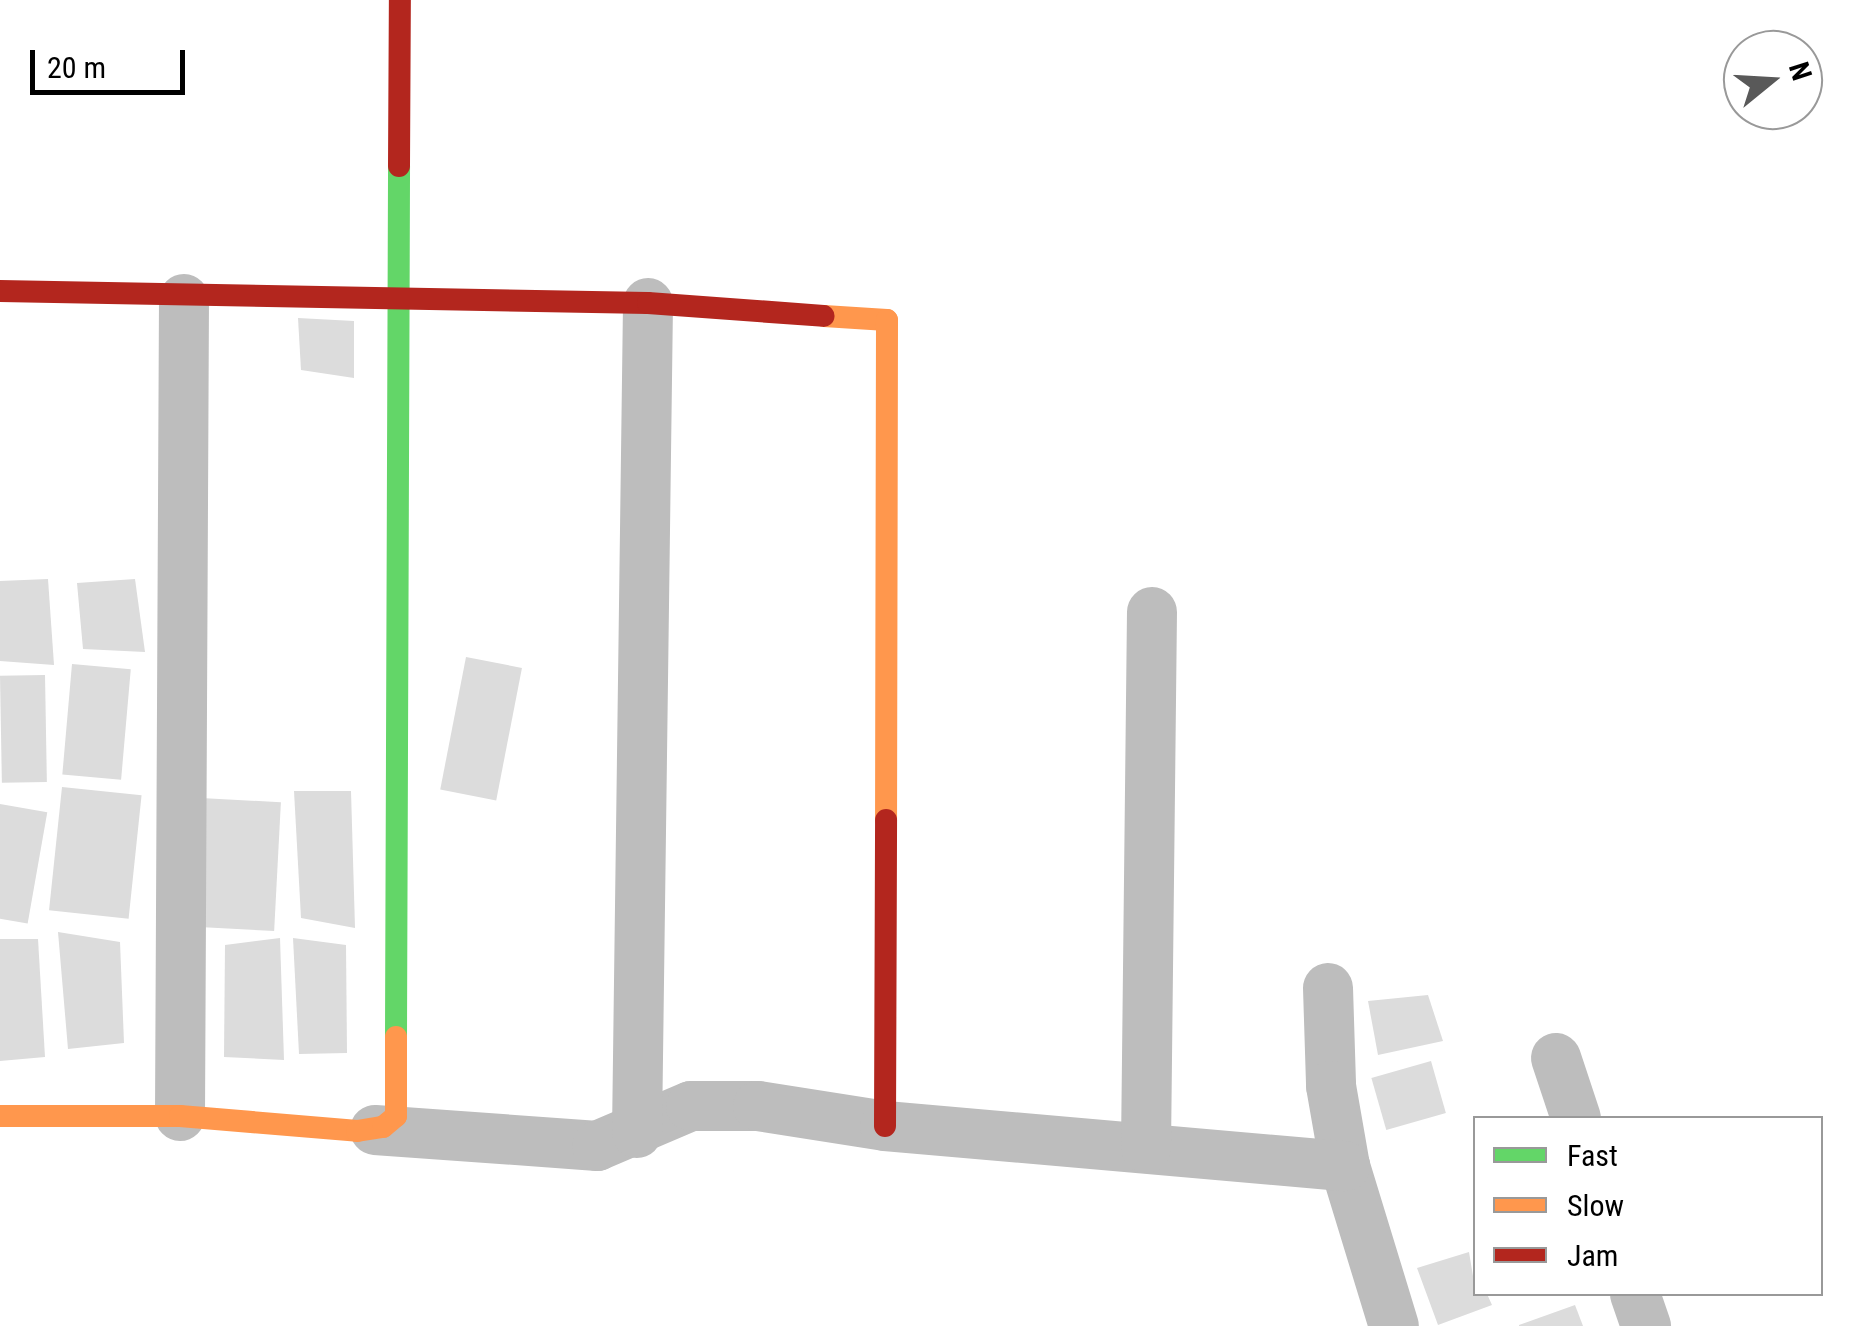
<!DOCTYPE html>
<html>
<head>
<meta charset="utf-8">
<style>
	body { margin:0 }
	#map { position:relative; width:1853px; height:1326px; overflow:hidden; background:#fff; font-family:"Roboto Condensed",sans-serif }
	div>[style] { position:absolute }
	[style*='--x'] { left:calc(var(--x)*1px); top:calc(var(--y)*1px); width:calc(var(--w)*1px); rotate:calc(var(--a)*1deg) }
	.building>* { inset:0; background:#dcdcdc; transform-origin:0 0 }
	.street>* { height:50px; margin:-25px; padding:0 25px; transform-origin:25px; border-radius:25px; background:#bdbdbd }
	.fast>* { height:22px; margin:-11px; padding:0 11px; transform-origin:11px; border-radius:11px; background:#63d668 }
	.slow>* { height:22px; margin:-11px; padding:0 11px; transform-origin:11px; border-radius:11px; background:#ff974d }
	.jam>* { height:22px; margin:-11px; padding:0 11px; transform-origin:11px; border-radius:11px; background:#b3261e }
	span { translate:-50% -50%; white-space:nowrap; text-align:center; line-height:1.15; -webkit-text-stroke:8px #fff; paint-order:stroke }
	.legend { position:absolute; left:1473px; top:1116px; width:350px; height:180px; box-sizing:border-box; background:#fff; border:2px solid #999; margin:0; padding:12px 18px; list-style:none; font-size:30px; color:#000 }
	.legend li { display:flex; align-items:center; gap:20px; height:50px }
	.legend b { width:50px; border:2px solid #999 }
	.north { position:absolute; left:1723px; top:30px; width:100px; height:100px; box-sizing:border-box; background:#fff; border:2px solid #999; border-radius:50%; rotate:72deg; font-size:28px; font-weight:700; line-height:40px; text-align:center; color:#000 }
	.north::after { content:''; display:block; margin:auto; width:35px; height:45px; background:#595959; clip-path:polygon(50% 0,100% 100%,50% 72%,0 100%) }
	.scale { position:absolute; left:30px; top:50px; width:155px; height:45px; box-sizing:border-box; border:5px solid #000; border-top:0; padding-left:12px; font-size:30px; line-height:35px; white-space:nowrap; color:#000; -webkit-text-stroke:8px #fff; paint-order:stroke }
</style>
</head>
<body>
<div id="map">
	<div class="building">
		<i style="clip-path:polygon(298px 318px,354px 321px,354px 378px,301px 370px)"></i>
		<i style="clip-path:polygon(48px 579px,54px 665px,0 661px,0 581px)"></i>
		<i style="clip-path:polygon(135px 579px,145px 652px,83px 649px,77px 583px)"></i>
		<i style="left:466px;top:657px;width:57px;height:135px;rotate:11deg"></i>
		<i style="left:72px;top:664px;width:59px;height:111px;rotate:5deg"></i>
		<i style="left:45px;top:675px;width:107px;height:45px;rotate:89deg"></i>
		<i style="left:62px;top:787px;width:80px;height:124px;rotate:6deg"></i>
		<i style="clip-path:polygon(294px 791px,351px 791px,355px 928px,301px 918px)"></i>
		<i style="left:201px;top:798px;width:80px;height:129px;rotate:3deg"></i>
		<i style="left:0;top:804px;width:48px;height:113px;rotate:10deg"></i>
		<i style="clip-path:polygon(58px 932px,120px 942px,124px 1043px,68px 1049px)"></i>
		<i style="clip-path:polygon(280px 938px,284px 1060px,224px 1057px,225px 945px)"></i>
		<i style="clip-path:polygon(293px 938px,346px 945px,347px 1053px,299px 1054px)"></i>
		<i style="clip-path:polygon(0 939px,38px 939px,45px 1057px,0 1061px)"></i>
		<i style="clip-path:polygon(1428px 995px,1443px 1041px,1378px 1055px,1368px 1001px)"></i>
		<i style="left:1431px;top:1061px;width:54px;height:62px;rotate:74deg"></i>
		<i style="clip-path:polygon(1469px 1252px,1476px 1294px,1487px 1294px,1492px 1305px,1438px 1325px,1417px 1268px)"></i>
		<i style="clip-path:polygon(1575px 1305px,1583px 1326px,1519px 1326px,1519px 1325px)"></i>
	</div>
	<div class="street">
		<i style="--x:1328;--y:988;--w:98;--a:88.2"></i>
		<i style="--x:1331;--y:1086;--w:81;--a:80.1"></i>
		<i style="--x:1345;--y:1166;--w:167;--a:73"></i>
		<i style="--x:1556;--y:1058;--w:63;--a:71.6"></i>
		<i style="--x:180;--y:1116;--w:817;--a:-89.72"></i>
		<i style="--x:375;--y:1130;--w:223;--a:4.1"></i>
		<i style="--x:597;--y:1146;--w:102;--a:-23.1"></i>
		<i style="--x:691;--y:1106;--w:67;--a:0"></i>
		<i style="--x:758;--y:1106;--w:129;--a:8.9"></i>
		<i style="--x:885;--y:1126;--w:462;--a:5"></i>
		<i style="--x:637;--y:1133;--w:830;--a:-89.24"></i>
		<i style="--x:1146;--y:1148;--w:536;--a:-89.36"></i>
		<i style="--x:1635;--y:1294;--w:34;--a:71"></i>
	</div>
	<div class="fast">
		<i style="--x:396;--y:1037;--w:871;--a:-89.8"></i>
	</div>
	<div class="slow">
		<i style="--x:824;--y:316;--w:63;--a:3.6"></i>
		<i style="--x:887;--y:320;--w:500;--a:90.11"></i>
		<i style="--x:0;--y:1116;--w:180;--a:0"></i>
		<i style="--x:180;--y:1116;--w:178;--a:4.8"></i>
		<i style="--x:357;--y:1131;--w:26;--a:-9"></i>
		<i style="--x:383;--y:1127;--w:17;--a:-40"></i>
		<i style="--x:396;--y:1116;--w:79;--a:-90"></i>
	</div>
	<div class="jam">
		<i style="--x:399;--y:166;--w:166;--a:-89.7"></i>
		<i style="--x:0;--y:291;--w:648;--a:1.06"></i>
		<i style="--x:648;--y:303;--w:176;--a:4.2"></i>
		<i style="--x:885;--y:1126;--w:306;--a:-89.8"></i>
	</div>
	<ul class="legend">
	<li><b style="height:12px;background:#63d668"></b>Fast</li>
	<li><b style="height:12px;background:#ff974d"></b>Slow</li>
	<li><b style="height:12px;background:#b3261e"></b>Jam</li>
	</ul>
	<div class="north">N</div>
	<div class="scale">20 m</div>
</div>
</body>
</html>
